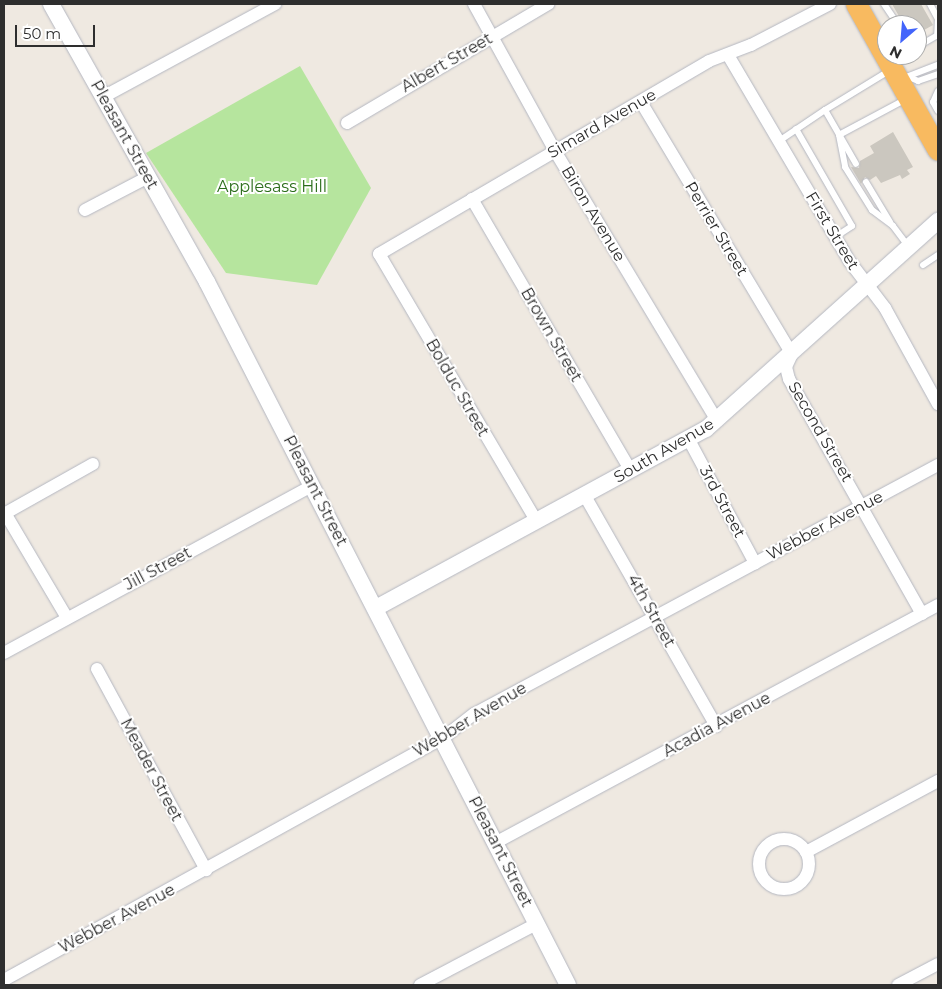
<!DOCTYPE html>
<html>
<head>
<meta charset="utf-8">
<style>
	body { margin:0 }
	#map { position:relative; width:942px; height:989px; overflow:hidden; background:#efe9e1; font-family:Montserrat,sans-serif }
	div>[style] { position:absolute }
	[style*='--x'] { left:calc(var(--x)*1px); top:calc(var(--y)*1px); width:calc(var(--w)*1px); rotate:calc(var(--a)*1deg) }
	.green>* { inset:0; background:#b6e59e }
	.building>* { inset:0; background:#cbc7bf }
	.roads { filter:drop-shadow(0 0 1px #b4b7c1) drop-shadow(0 0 1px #b4b7c1) }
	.service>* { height:6px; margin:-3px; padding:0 3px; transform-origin:3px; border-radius:3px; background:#fff }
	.minor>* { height:12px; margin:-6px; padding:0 6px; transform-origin:6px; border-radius:6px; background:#fff }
	.minor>.ring { margin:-6px; padding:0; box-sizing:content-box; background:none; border:12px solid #fff; border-radius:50% }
	.tertiary>* { height:16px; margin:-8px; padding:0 8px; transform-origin:8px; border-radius:8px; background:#fff }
	.trunk>* { height:21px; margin:-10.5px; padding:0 10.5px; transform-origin:10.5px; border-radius:10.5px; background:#f8ba60 }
	span { translate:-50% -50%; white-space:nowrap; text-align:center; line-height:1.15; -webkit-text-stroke:4px #fff; paint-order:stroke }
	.street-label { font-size:16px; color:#2e2e2e }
	.park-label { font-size:16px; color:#2c6e1b }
	.frame { position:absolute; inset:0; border:5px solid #2e2e2e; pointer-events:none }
	.north { position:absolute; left:877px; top:15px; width:50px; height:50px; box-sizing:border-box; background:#fff; border:1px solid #ababab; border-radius:50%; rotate:207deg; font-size:14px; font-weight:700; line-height:20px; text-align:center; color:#2e2e2e }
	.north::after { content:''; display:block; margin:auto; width:18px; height:22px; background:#4264fb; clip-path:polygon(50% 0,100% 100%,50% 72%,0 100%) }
	.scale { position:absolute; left:15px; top:25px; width:80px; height:22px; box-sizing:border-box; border:2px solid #2e2e2e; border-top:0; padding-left:6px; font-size:15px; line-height:18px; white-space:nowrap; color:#2e2e2e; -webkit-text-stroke:4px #fff; paint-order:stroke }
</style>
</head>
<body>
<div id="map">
	<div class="green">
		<i style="clip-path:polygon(300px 66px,371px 188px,317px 285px,226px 273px,146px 153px)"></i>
	</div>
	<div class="building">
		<i style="clip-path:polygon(892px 4px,921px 4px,933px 25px,917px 34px,917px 25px,904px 25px)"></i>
		<i style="clip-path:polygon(893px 132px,913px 167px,907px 170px,910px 174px,902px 179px,900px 175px,881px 183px,876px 176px,870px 180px,865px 177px,861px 184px,851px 167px,859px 168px,860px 161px,874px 153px,870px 146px)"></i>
	</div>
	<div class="roads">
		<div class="service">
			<i style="--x:884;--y:4;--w:25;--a:56"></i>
			<i style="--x:930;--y:4;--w:17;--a:62"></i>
			<i style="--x:938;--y:19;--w:17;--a:93"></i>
			<i style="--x:917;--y:47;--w:24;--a:-30"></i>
			<i style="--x:909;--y:77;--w:10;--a:24"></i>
			<i style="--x:918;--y:81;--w:21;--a:-19"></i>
			<i style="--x:901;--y:79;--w:40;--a:-21"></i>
			<i style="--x:938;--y:91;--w:12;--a:114"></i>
			<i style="--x:933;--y:102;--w:10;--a:61"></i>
			<i style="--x:825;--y:110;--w:75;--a:-31.4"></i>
			<i style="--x:796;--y:129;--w:112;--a:60"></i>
			<i style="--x:852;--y:226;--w:20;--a:147"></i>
			<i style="--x:839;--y:135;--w:33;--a:79"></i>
			<i style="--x:845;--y:167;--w:51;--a:57.9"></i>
			<i style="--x:872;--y:210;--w:26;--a:37"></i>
			<i style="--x:893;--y:226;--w:26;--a:53"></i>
			<i style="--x:839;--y:135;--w:76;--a:-28.2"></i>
			<i style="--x:779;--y:141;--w:55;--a:-34"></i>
			<i style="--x:825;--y:110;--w:62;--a:60.1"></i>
			<i style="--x:866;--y:182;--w:47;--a:59"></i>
			<i style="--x:923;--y:265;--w:18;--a:-34"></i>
		</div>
		<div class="minor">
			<i style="--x:474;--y:4;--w:168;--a:61.1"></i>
			<i style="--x:555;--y:151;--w:315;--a:59"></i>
			<i style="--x:728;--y:55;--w:240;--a:59.5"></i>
			<i style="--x:850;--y:262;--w:58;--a:52.7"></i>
			<i style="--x:885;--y:308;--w:110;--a:61.1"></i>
			<i style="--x:103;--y:97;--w:196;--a:-28.4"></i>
			<i style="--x:641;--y:102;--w:294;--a:59.1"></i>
			<i style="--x:792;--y:354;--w:14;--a:115"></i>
			<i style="--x:786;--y:367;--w:12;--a:76"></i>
			<i style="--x:789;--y:379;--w:270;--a:60.5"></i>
			<i style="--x:347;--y:123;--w:234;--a:-30.6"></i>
			<i style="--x:472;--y:199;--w:315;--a:59.7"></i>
			<i style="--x:85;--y:210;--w:71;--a:-27.6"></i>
			<i style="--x:689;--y:440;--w:140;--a:61.8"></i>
			<i style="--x:585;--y:496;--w:265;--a:60.3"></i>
			<i style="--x:5;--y:513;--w:122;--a:59.4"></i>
			<i style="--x:4;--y:514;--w:102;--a:-29.3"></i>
			<i style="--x:537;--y:522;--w:311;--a:-120.5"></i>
			<i style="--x:379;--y:254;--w:382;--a:-30.3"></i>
			<i style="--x:709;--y:61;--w:45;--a:-20.9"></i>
			<i style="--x:751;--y:45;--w:89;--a:-27.4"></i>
			<i style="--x:4;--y:653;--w:350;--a:-28.5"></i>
			<i style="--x:97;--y:669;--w:229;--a:61.5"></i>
			<i class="ring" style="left:759px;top:839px;width:38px;height:38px"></i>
			<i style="--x:495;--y:843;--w:503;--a:-28.25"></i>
			<i style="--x:806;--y:852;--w:150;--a:-28.3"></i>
			<i style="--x:4;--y:980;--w:501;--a:-28.87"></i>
			<i style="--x:443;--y:738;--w:39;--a:-38"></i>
			<i style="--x:474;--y:714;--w:527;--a:-28.22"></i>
			<i style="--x:420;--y:985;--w:131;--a:-27.7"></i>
			<i style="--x:898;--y:985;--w:45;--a:-27.7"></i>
		</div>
		<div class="tertiary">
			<i style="--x:51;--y:4;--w:319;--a:60.7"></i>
			<i style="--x:207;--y:282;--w:790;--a:62.82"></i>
			<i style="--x:376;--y:608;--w:375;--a:-28.5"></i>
			<i style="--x:706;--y:429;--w:312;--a:-41.9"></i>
		</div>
		<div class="trunk">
			<i style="--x:856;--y:4;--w:167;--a:60.7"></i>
		</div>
	</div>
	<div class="street-label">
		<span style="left:447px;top:63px;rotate:-30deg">Albert Street</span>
		<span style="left:602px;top:124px;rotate:-30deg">Simard Avenue</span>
		<span style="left:124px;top:135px;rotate:61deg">Pleasant Street</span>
		<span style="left:593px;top:214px;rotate:59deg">Biron Avenue</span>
		<span style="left:716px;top:229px;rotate:59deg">Perrier Street</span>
		<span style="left:832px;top:231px;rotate:59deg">First Street</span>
		<span style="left:551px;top:335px;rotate:60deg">Brown Street</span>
		<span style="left:457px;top:388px;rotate:60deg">Bolduc Street</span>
		<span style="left:820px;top:432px;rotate:60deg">Second Street</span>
		<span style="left:664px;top:451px;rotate:-30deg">South Avenue</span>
		<span style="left:315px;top:491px;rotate:63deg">Pleasant Street</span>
		<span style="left:722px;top:502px;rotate:62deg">3rd Street</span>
		<span style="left:825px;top:526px;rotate:-28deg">Webber Avenue</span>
		<span style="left:158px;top:569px;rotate:-28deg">Jill Street</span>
		<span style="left:651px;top:611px;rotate:61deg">4th Street</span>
		<span style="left:470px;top:720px;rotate:-31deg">Webber Avenue</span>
		<span style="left:717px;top:725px;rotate:-28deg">Acadia Avenue</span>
		<span style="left:151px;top:770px;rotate:62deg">Meader Street</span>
		<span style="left:500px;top:852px;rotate:63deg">Pleasant Street</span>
		<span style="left:117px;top:919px;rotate:-28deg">Webber Avenue</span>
	</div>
	<div class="park-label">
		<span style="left:272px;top:187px">Applesass Hill</span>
	</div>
	<div class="frame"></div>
	<div class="north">N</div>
	<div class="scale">50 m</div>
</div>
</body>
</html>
